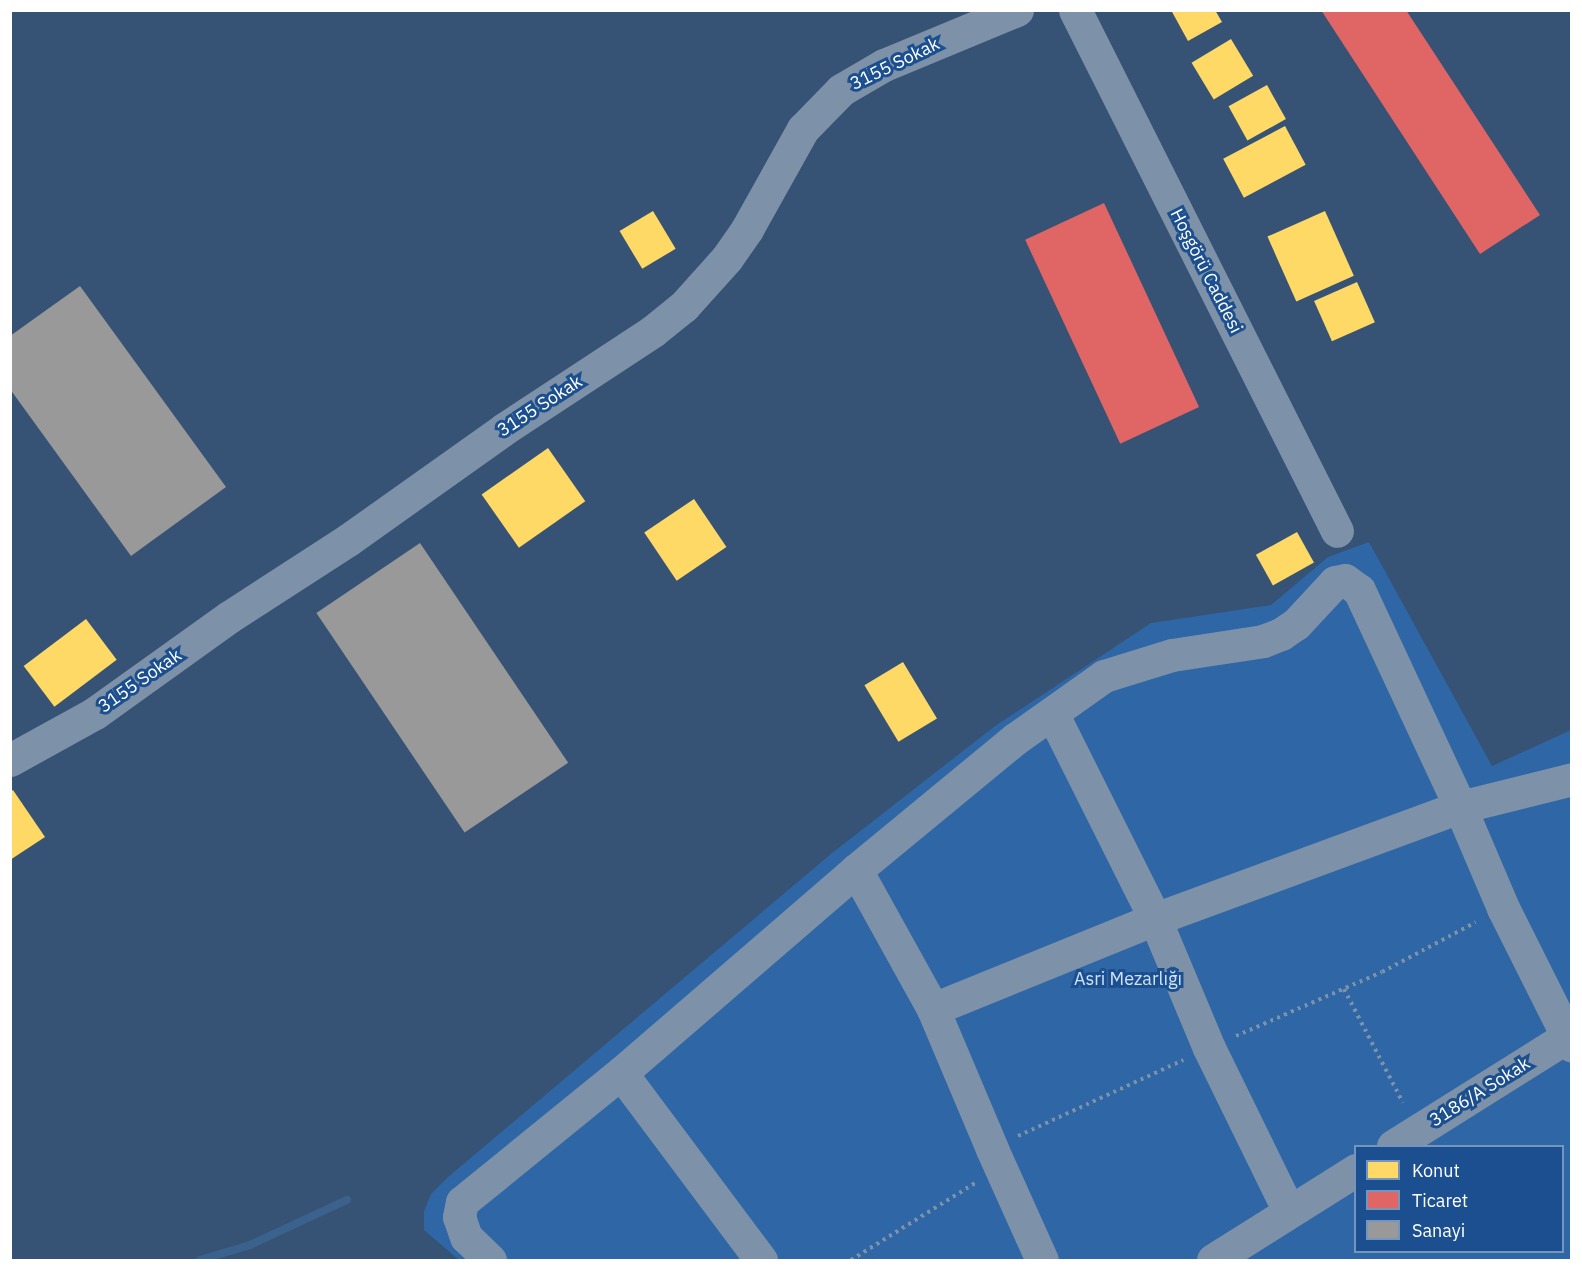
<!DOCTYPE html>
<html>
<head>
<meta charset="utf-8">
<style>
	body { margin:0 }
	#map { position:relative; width:1582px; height:1271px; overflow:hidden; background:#365274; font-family:"IBM Plex Sans",sans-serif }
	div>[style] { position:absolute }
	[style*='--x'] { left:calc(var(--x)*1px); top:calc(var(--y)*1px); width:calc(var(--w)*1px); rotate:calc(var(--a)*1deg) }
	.green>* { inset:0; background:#2f66a5 }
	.homes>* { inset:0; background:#ffd966; transform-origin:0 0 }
	.shops>* { inset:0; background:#e06666; transform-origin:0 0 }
	.industry>* { inset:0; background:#999; transform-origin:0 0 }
	.stream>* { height:8px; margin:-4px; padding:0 4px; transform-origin:4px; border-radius:4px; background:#3b618d }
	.path>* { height:4px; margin-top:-2px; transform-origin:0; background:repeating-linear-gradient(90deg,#7d92a8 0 3px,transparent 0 7.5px) }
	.minor>* { height:33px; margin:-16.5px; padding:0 16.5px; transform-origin:16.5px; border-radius:16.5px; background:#7d92a8 }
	span { translate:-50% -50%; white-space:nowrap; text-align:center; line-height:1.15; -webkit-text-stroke:6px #1b4f8f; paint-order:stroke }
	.street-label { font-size:18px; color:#fff }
	.park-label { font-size:18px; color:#cfe3fa }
	.frame { position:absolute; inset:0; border:12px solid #fff; pointer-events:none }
	.legend { position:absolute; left:1354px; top:1145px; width:210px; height:108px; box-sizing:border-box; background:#1b4f8f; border:2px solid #7695bc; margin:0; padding:8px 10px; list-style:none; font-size:18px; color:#fff }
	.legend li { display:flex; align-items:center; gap:12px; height:30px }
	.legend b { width:30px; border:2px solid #7695bc }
</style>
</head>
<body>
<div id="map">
	<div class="green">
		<i style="clip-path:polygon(evenodd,1369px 542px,1492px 766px,1571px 730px,1571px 1260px,459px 1260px,424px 1230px,424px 1211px,431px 1194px,448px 1177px,832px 853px,995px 726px,1151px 623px,1271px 605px,1328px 557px,1369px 542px,1356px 1146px,1562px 1146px,1562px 1252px,1356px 1252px,1356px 1146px)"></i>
	</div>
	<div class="homes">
		<i style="clip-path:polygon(1171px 10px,1215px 10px,1222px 22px,1188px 41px)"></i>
		<i style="left:1231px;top:39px;width:43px;height:46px;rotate:59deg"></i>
		<i style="left:1267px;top:85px;width:39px;height:44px;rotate:61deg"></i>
		<i style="left:1285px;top:126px;width:44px;height:70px;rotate:62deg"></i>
		<i style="left:653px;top:211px;width:44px;height:39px;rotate:59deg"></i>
		<i style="left:1325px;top:211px;width:71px;height:63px;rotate:66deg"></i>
		<i style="left:1357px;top:282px;width:44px;height:47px;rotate:66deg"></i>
		<i style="left:548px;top:448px;width:65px;height:81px;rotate:55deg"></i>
		<i style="left:694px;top:499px;width:58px;height:60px;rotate:56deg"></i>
		<i style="left:1297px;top:532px;width:35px;height:47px;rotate:61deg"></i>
		<i style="left:86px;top:619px;width:51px;height:78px;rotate:53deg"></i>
		<i style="left:903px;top:662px;width:66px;height:45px;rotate:59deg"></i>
		<i style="clip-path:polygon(13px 790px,45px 837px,10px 860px,10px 792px)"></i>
	</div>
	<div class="shops">
		<i style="clip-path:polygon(1321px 10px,1406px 10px,1540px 215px,1480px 254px)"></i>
		<i style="left:1104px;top:203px;width:225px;height:87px;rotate:65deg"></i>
	</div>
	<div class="industry">
		<i style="clip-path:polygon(80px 286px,226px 487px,131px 556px,10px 389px,10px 336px)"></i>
		<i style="left:420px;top:543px;width:265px;height:125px;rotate:56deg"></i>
	</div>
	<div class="stream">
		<i style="--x:200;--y:1260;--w:52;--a:-16.7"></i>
		<i style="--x:250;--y:1245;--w:107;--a:-24.9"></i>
	</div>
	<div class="path">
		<i style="--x:1344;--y:989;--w:128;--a:62.6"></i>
		<i style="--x:1236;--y:1036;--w:159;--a:-23.7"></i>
		<i style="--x:1382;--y:972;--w:106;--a:-28"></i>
		<i style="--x:1018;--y:1136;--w:182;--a:-24.7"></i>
		<i style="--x:851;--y:1260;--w:146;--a:-31.8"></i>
	</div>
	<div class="minor">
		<i style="--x:1075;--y:10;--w:583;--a:63.3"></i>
		<i style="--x:1053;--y:715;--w:228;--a:63.4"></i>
		<i style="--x:1155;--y:919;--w:140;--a:67.3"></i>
		<i style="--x:1209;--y:1048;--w:182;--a:63.9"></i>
		<i style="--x:10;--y:760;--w:97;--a:-28.9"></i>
		<i style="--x:95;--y:713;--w:165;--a:-35.6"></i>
		<i style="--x:229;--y:617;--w:142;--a:-32.9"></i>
		<i style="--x:348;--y:540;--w:191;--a:-35.4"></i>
		<i style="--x:504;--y:429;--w:178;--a:-33.3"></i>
		<i style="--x:653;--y:331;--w:40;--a:-39"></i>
		<i style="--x:684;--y:306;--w:64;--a:-48.1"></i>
		<i style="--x:727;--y:258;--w:35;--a:-55"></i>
		<i style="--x:747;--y:229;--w:115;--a:-60.8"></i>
		<i style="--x:803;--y:129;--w:54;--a:-45.7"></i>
		<i style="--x:841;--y:90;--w:50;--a:-30.2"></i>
		<i style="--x:884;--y:65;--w:144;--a:-22.5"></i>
		<i style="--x:856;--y:870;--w:159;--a:61"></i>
		<i style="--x:933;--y:1009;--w:152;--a:67.1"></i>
		<i style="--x:992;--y:1149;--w:122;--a:65.8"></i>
		<i style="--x:933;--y:1009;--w:240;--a:-22.1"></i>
		<i style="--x:1155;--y:919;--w:325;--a:-20.2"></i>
		<i style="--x:1460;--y:807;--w:115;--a:-14"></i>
		<i style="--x:621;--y:1073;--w:234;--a:53.2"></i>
		<i style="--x:1393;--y:1146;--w:205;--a:-32.1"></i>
		<i style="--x:490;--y:1260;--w:33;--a:-136"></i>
		<i style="--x:466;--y:1237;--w:21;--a:-109"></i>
		<i style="--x:459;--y:1217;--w:15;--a:-79"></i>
		<i style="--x:462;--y:1202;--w:205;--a:-39.1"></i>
		<i style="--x:621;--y:1073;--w:311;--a:-40.8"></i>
		<i style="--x:856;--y:870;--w:206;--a:-39.5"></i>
		<i style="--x:1015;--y:739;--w:109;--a:-35.3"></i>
		<i style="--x:1104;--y:676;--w:71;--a:-17.2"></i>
		<i style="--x:1172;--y:655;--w:92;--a:-8.7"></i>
		<i style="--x:1263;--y:641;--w:19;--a:-21"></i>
		<i style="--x:1281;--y:634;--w:18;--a:-34"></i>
		<i style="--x:1296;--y:624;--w:57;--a:-47.1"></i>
		<i style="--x:1335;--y:582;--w:10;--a:-11"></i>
		<i style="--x:1345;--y:580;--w:17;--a:36"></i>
		<i style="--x:1359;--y:590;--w:239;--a:65"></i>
		<i style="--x:1460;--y:807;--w:110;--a:66.9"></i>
		<i style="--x:1503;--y:908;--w:154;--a:63.4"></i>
		<i style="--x:1213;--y:1260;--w:169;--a:-32.2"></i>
	</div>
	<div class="street-label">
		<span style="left:895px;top:64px;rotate:-26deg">3155 Sokak</span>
		<span style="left:1206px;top:271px;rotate:63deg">Hoşgörü Caddesi</span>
		<span style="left:540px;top:406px;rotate:-33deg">3155 Sokak</span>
		<span style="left:140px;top:681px;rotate:-35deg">3155 Sokak</span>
		<span style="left:1480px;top:1092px;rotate:-32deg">3186/A Sokak</span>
	</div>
	<div class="park-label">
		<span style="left:1128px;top:979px">Asri Mezarlığı</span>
	</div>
	<div class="frame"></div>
	<ul class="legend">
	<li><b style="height:16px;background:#ffd966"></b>Konut</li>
	<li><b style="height:16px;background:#e06666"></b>Ticaret</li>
	<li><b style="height:16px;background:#999"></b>Sanayi</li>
	</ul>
</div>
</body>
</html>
